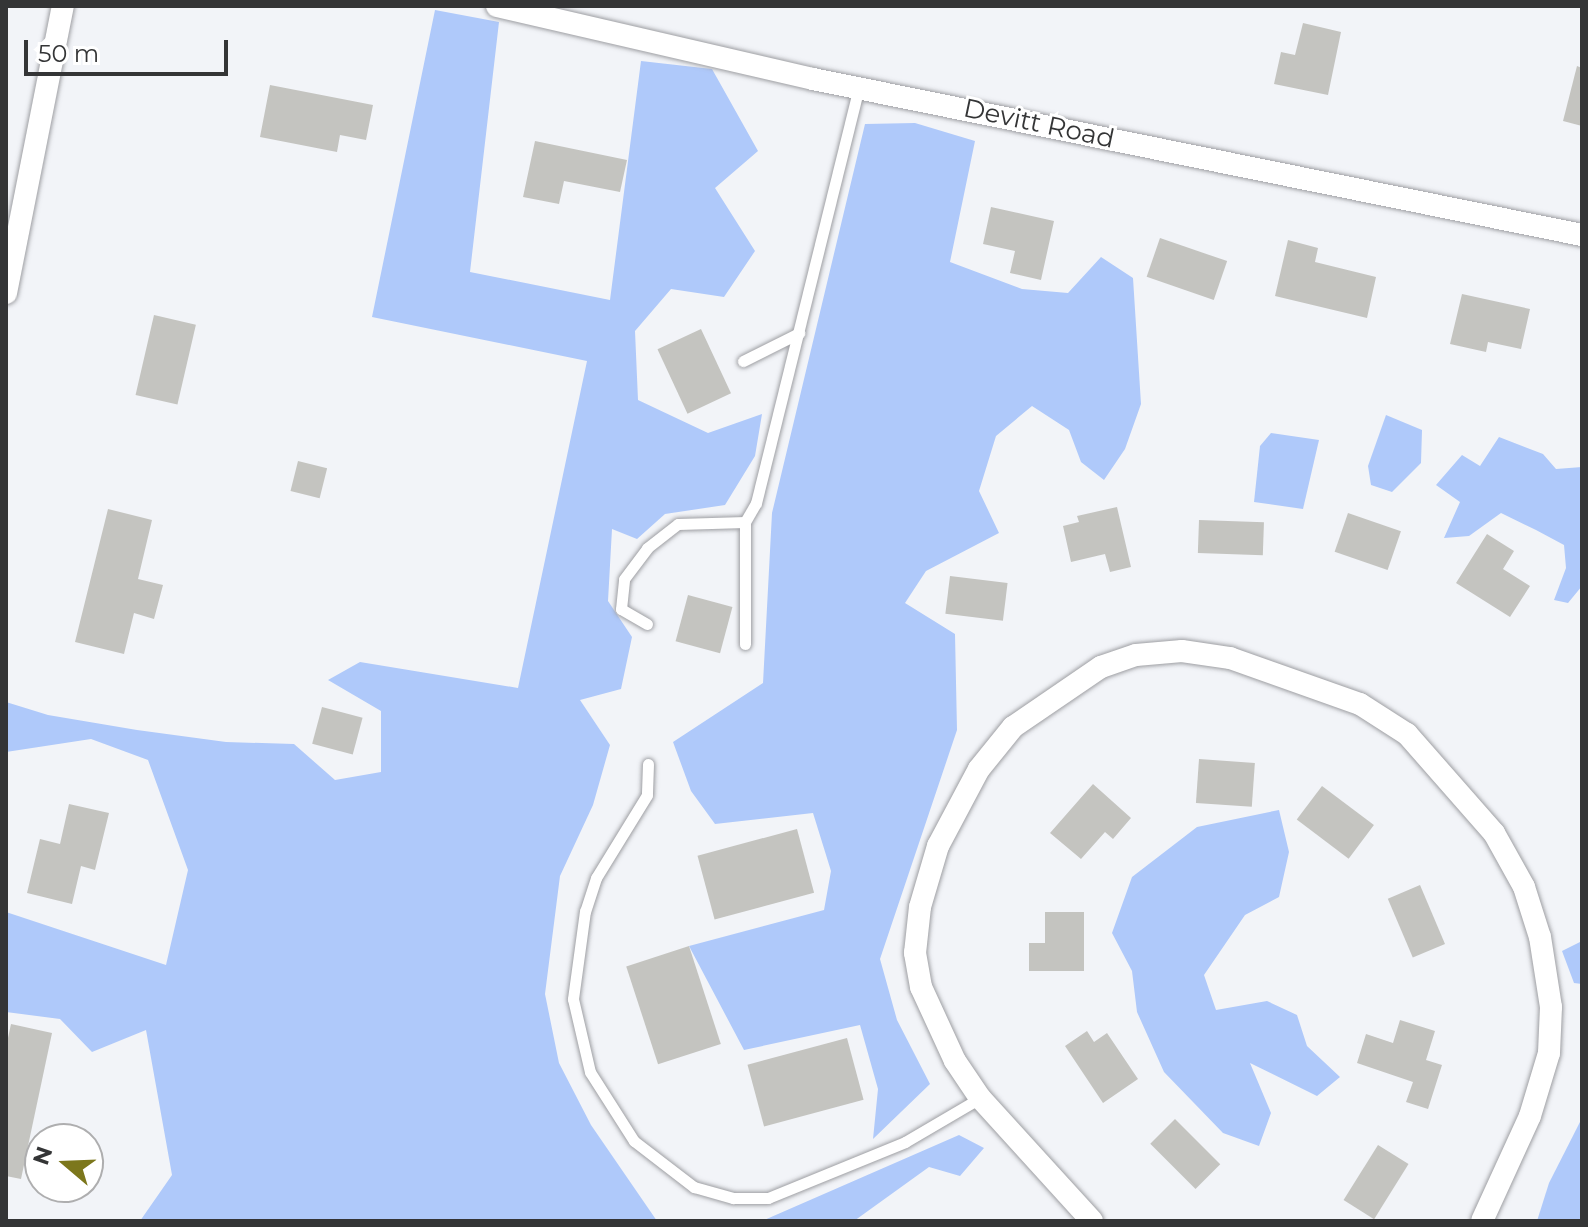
<!DOCTYPE html>
<html>
<head>
<meta charset="utf-8">
<style>
	body { margin:0 }
	#map { position:relative; width:1588px; height:1227px; overflow:hidden; background:#f2f4f8; font-family:Montserrat,sans-serif }
	div>[style] { position:absolute }
	[style*='--x'] { left:calc(var(--x)*1px); top:calc(var(--y)*1px); width:calc(var(--w)*1px); rotate:calc(var(--a)*1deg) }
	.green>* { inset:0; background:#afc9fa }
	.building>* { inset:0; background:#c4c4c0; transform-origin:0 0 }
	.roads { filter:drop-shadow(0 0 2px #9e9fa3) drop-shadow(0 0 2px #9e9fa3) }
	.service>* { height:11px; margin:-5.5px; padding:0 5.5px; transform-origin:5.5px; border-radius:5.5px; background:#fff }
	.minor>* { height:22px; margin:-11px; padding:0 11px; transform-origin:11px; border-radius:11px; background:#fff }
	span { translate:-50% -50%; white-space:nowrap; text-align:center; line-height:1.15; -webkit-text-stroke:6px #fff; paint-order:stroke }
	.street-label { font-size:26px; color:#343536 }
	.frame { position:absolute; inset:0; border:8px solid #343536; pointer-events:none }
	.north { position:absolute; left:24px; top:1123px; width:80px; height:80px; box-sizing:border-box; background:#fff; border:2px solid #aeaeaf; border-radius:50%; rotate:289deg; font-size:22px; font-weight:700; line-height:32px; text-align:center; color:#343536 }
	.north::after { content:''; display:block; margin:auto; width:28px; height:36px; background:#7c771c; clip-path:polygon(50% 0,100% 100%,50% 72%,0 100%) }
	.scale { position:absolute; left:24px; top:40px; width:204px; height:36px; box-sizing:border-box; border:4px solid #343536; border-top:0; padding-left:10px; font-size:24px; line-height:28px; white-space:nowrap; color:#343536; -webkit-text-stroke:6px #fff; paint-order:stroke }
</style>
</head>
<body>
<div id="map">
	<div class="green">
		<i style="clip-path:polygon(435px 10px,499px 22px,470px 272px,610px 300px,641px 61px,712px 69px,758px 151px,715px 188px,755px 251px,724px 297px,671px 289px,635px 331px,638px 400px,708px 433px,762px 414px,755px 456px,725px 505px,665px 514px,637px 539px,612px 529px,608px 601px,632px 637px,621px 689px,580px 700px,610px 745px,593px 805px,560px 876px,545px 994px,559px 1063px,591px 1125px,657px 1221px,140px 1221px,172px 1175px,146px 1030px,92px 1052px,60px 1019px,6px 1012px,6px 912px,166px 965px,188px 870px,148px 760px,91px 739px,6px 752px,6px 702px,48px 715px,137px 730px,226px 742px,294px 744px,335px 780px,381px 772px,381px 711px,328px 680px,360px 662px,518px 688px,587px 361px,372px 317px)"></i>
		<i style="clip-path:polygon(915px 123px,975px 141px,950px 262px,1022px 289px,1068px 293px,1101px 257px,1133px 278px,1141px 404px,1125px 449px,1104px 480px,1081px 462px,1069px 430px,1032px 406px,996px 436px,979px 491px,999px 533px,926px 571px,905px 603px,955px 634px,957px 730px,880px 959px,897px 1020px,930px 1084px,873px 1139px,878px 1089px,860px 1025px,744px 1050px,689px 946px,824px 910px,831px 871px,813px 813px,715px 824px,691px 791px,673px 742px,763px 683px,772px 513px,865px 124px)"></i>
		<i style="clip-path:polygon(1386px 415px,1422px 430px,1421px 463px,1392px 492px,1371px 485px,1368px 466px)"></i>
		<i style="clip-path:polygon(1271px 433px,1319px 440px,1303px 509px,1254px 502px,1260px 446px)"></i>
		<i style="clip-path:polygon(1499px 437px,1543px 454px,1556px 469px,1582px 467px,1582px 586px,1568px 603px,1554px 600px,1566px 568px,1564px 545px,1536px 530px,1501px 513px,1469px 536px,1444px 538px,1460px 502px,1436px 485px,1462px 455px,1480px 466px)"></i>
		<i style="clip-path:polygon(1279px 810px,1289px 852px,1279px 897px,1245px 915px,1204px 975px,1216px 1010px,1267px 1001px,1297px 1015px,1307px 1046px,1340px 1077px,1317px 1096px,1250px 1063px,1271px 1113px,1259px 1146px,1223px 1133px,1164px 1072px,1137px 1012px,1132px 971px,1112px 933px,1132px 877px,1197px 827px)"></i>
		<i style="clip-path:polygon(1582px 941px,1582px 984px,1574px 983px,1562px 951px)"></i>
		<i style="clip-path:polygon(1582px 1118px,1582px 1221px,1537px 1221px,1549px 1183px)"></i>
		<i style="clip-path:polygon(959px 1135px,984px 1148px,960px 1176px,929px 1167px,854px 1221px,762px 1221px)"></i>
	</div>
	<div class="building">
		<i style="clip-path:polygon(1303px 23px,1341px 32px,1328px 95px,1274px 84px,1281px 52px,1295px 55px)"></i>
		<i style="clip-path:polygon(1577px 66px,1582px 68px,1582px 126px,1563px 121px)"></i>
		<i style="clip-path:polygon(270px 85px,373px 105px,366px 140px,340px 135px,337px 152px,260px 137px)"></i>
		<i style="clip-path:polygon(535px 141px,627px 160px,620px 192px,564px 181px,559px 204px,523px 197px)"></i>
		<i style="clip-path:polygon(991px 207px,1054px 221px,1041px 280px,1010px 273px,1015px 251px,983px 244px)"></i>
		<i style="left:1160px;top:238px;width:71px;height:41px;rotate:19deg"></i>
		<i style="clip-path:polygon(1288px 240px,1318px 248px,1315px 262px,1376px 277px,1367px 318px,1275px 296px)"></i>
		<i style="clip-path:polygon(1462px 294px,1530px 309px,1521px 349px,1488px 342px,1486px 352px,1450px 344px)"></i>
		<i style="left:154px;top:315px;width:43px;height:82px;rotate:13deg"></i>
		<i style="left:701px;top:329px;width:71px;height:48px;rotate:65deg"></i>
		<i style="left:298px;top:461px;width:30px;height:31px;rotate:14deg"></i>
		<i style="clip-path:polygon(1117px 507px,1131px 567px,1110px 572px,1105px 554px,1071px 562px,1063px 526px,1079px 522px,1077px 516px)"></i>
		<i style="clip-path:polygon(108px 509px,152px 520px,138px 579px,163px 585px,154px 619px,134px 613px,124px 654px,75px 642px)"></i>
		<i style="left:1348px;top:513px;width:56px;height:41px;rotate:19deg"></i>
		<i style="left:1199px;top:520px;width:65px;height:33px;rotate:2deg"></i>
		<i style="clip-path:polygon(1487px 534px,1514px 551px,1503px 569px,1530px 586px,1510px 617px,1456px 583px)"></i>
		<i style="left:950px;top:576px;width:58px;height:38px;rotate:7deg"></i>
		<i style="left:688px;top:595px;width:46px;height:48px;rotate:15deg"></i>
		<i style="left:322px;top:707px;width:42px;height:38px;rotate:15deg"></i>
		<i style="left:1199px;top:759px;width:56px;height:44px;rotate:4deg"></i>
		<i style="clip-path:polygon(1093px 784px,1131px 818px,1113px 839px,1105px 832px,1081px 859px,1050px 833px)"></i>
		<i style="left:1322px;top:786px;width:65px;height:42px;rotate:37deg"></i>
		<i style="clip-path:polygon(69px 804px,109px 813px,95px 870px,81px 866px,72px 904px,27px 893px,40px 839px,60px 844px)"></i>
		<i style="left:797px;top:829px;width:66px;height:103px;rotate:75deg"></i>
		<i style="left:1420px;top:885px;width:64px;height:35px;rotate:67deg"></i>
		<i style="clip-path:polygon(1045px 912px,1084px 912px,1084px 971px,1029px 971px,1029px 943px,1045px 943px)"></i>
		<i style="left:689px;top:946px;width:103px;height:66px;rotate:72deg"></i>
		<i style="clip-path:polygon(1400px 1020px,1435px 1031px,1426px 1060px,1442px 1065px,1428px 1109px,1406px 1102px,1413px 1082px,1357px 1063px,1366px 1034px,1393px 1043px)"></i>
		<i style="clip-path:polygon(11px 1024px,52px 1033px,21px 1179px,6px 1176px,6px 1047px)"></i>
		<i style="clip-path:polygon(1087px 1031px,1094px 1042px,1107px 1033px,1138px 1079px,1103px 1103px,1065px 1046px)"></i>
		<i style="left:847px;top:1038px;width:64px;height:103px;rotate:75deg"></i>
		<i style="left:1175px;top:1119px;width:64px;height:35px;rotate:45deg"></i>
		<i style="left:1378px;top:1145px;width:36px;height:65px;rotate:32deg"></i>
	</div>
	<div class="roads">
		<div class="service">
			<i style="--x:743;--y:361;--w:63;--a:-26.6"></i>
			<i style="--x:745;--y:522;--w:122;--a:90"></i>
			<i style="--x:647;--y:624;--w:30;--a:-150"></i>
			<i style="--x:621;--y:609;--w:30;--a:-84"></i>
			<i style="--x:624;--y:579;--w:39;--a:-53"></i>
			<i style="--x:647;--y:548;--w:39;--a:-38"></i>
			<i style="--x:678;--y:524;--w:67;--a:-1.7"></i>
			<i style="--x:745;--y:522;--w:22;--a:-60"></i>
			<i style="--x:756;--y:503;--w:428;--a:-76.1"></i>
			<i style="--x:648;--y:764;--w:31;--a:92"></i>
			<i style="--x:647;--y:795;--w:97;--a:121.6"></i>
			<i style="--x:596;--y:878;--w:35;--a:108"></i>
			<i style="--x:585;--y:911;--w:89;--a:97.8"></i>
			<i style="--x:573;--y:999;--w:75;--a:76.9"></i>
			<i style="--x:590;--y:1072;--w:82;--a:57.5"></i>
			<i style="--x:634;--y:1141;--w:76;--a:37.5"></i>
			<i style="--x:694;--y:1187;--w:41;--a:15.8"></i>
			<i style="--x:733;--y:1198;--w:35;--a:0"></i>
			<i style="--x:768;--y:1198;--w:148;--a:-22.2"></i>
			<i style="--x:905;--y:1142;--w:87;--a:-30.4"></i>
		</div>
		<div class="minor">
			<i style="--x:497;--y:6;--w:324;--a:13"></i>
			<i style="--x:813;--y:79;--w:785;--a:11.47"></i>
			<i style="--x:6;--y:293;--w:293;--a:-78.8"></i>
			<i style="--x:1092;--y:1221;--w:166;--a:-132.3"></i>
			<i style="--x:980;--y:1098;--w:45;--a:-124"></i>
			<i style="--x:955;--y:1061;--w:81;--a:-114.7"></i>
			<i style="--x:921;--y:987;--w:35;--a:-100"></i>
			<i style="--x:915;--y:953;--w:46;--a:-83.8"></i>
			<i style="--x:920;--y:907;--w:64;--a:-73.6"></i>
			<i style="--x:938;--y:846;--w:87;--a:-62"></i>
			<i style="--x:979;--y:769;--w:54;--a:-51"></i>
			<i style="--x:1013;--y:727;--w:107;--a:-34.3"></i>
			<i style="--x:1101;--y:667;--w:37;--a:-19"></i>
			<i style="--x:1136;--y:655;--w:46;--a:-5"></i>
			<i style="--x:1182;--y:651;--w:49;--a:8.3"></i>
			<i style="--x:1230;--y:658;--w:138;--a:19.5"></i>
			<i style="--x:1360;--y:704;--w:56;--a:32.6"></i>
			<i style="--x:1407;--y:734;--w:132;--a:48.7"></i>
			<i style="--x:1494;--y:833;--w:62;--a:60.9"></i>
			<i style="--x:1524;--y:887;--w:52;--a:72.3"></i>
			<i style="--x:1540;--y:937;--w:71;--a:81.1"></i>
			<i style="--x:1551;--y:1007;--w:46;--a:92.5"></i>
			<i style="--x:1549;--y:1053;--w:66;--a:106.8"></i>
			<i style="--x:1530;--y:1116;--w:115;--a:114.6"></i>
		</div>
	</div>
	<div class="street-label">
		<span style="left:1039px;top:124px;rotate:12deg">Devitt Road</span>
	</div>
	<div class="frame"></div>
	<div class="north">N</div>
	<div class="scale">50 m</div>
</div>
</body>
</html>
